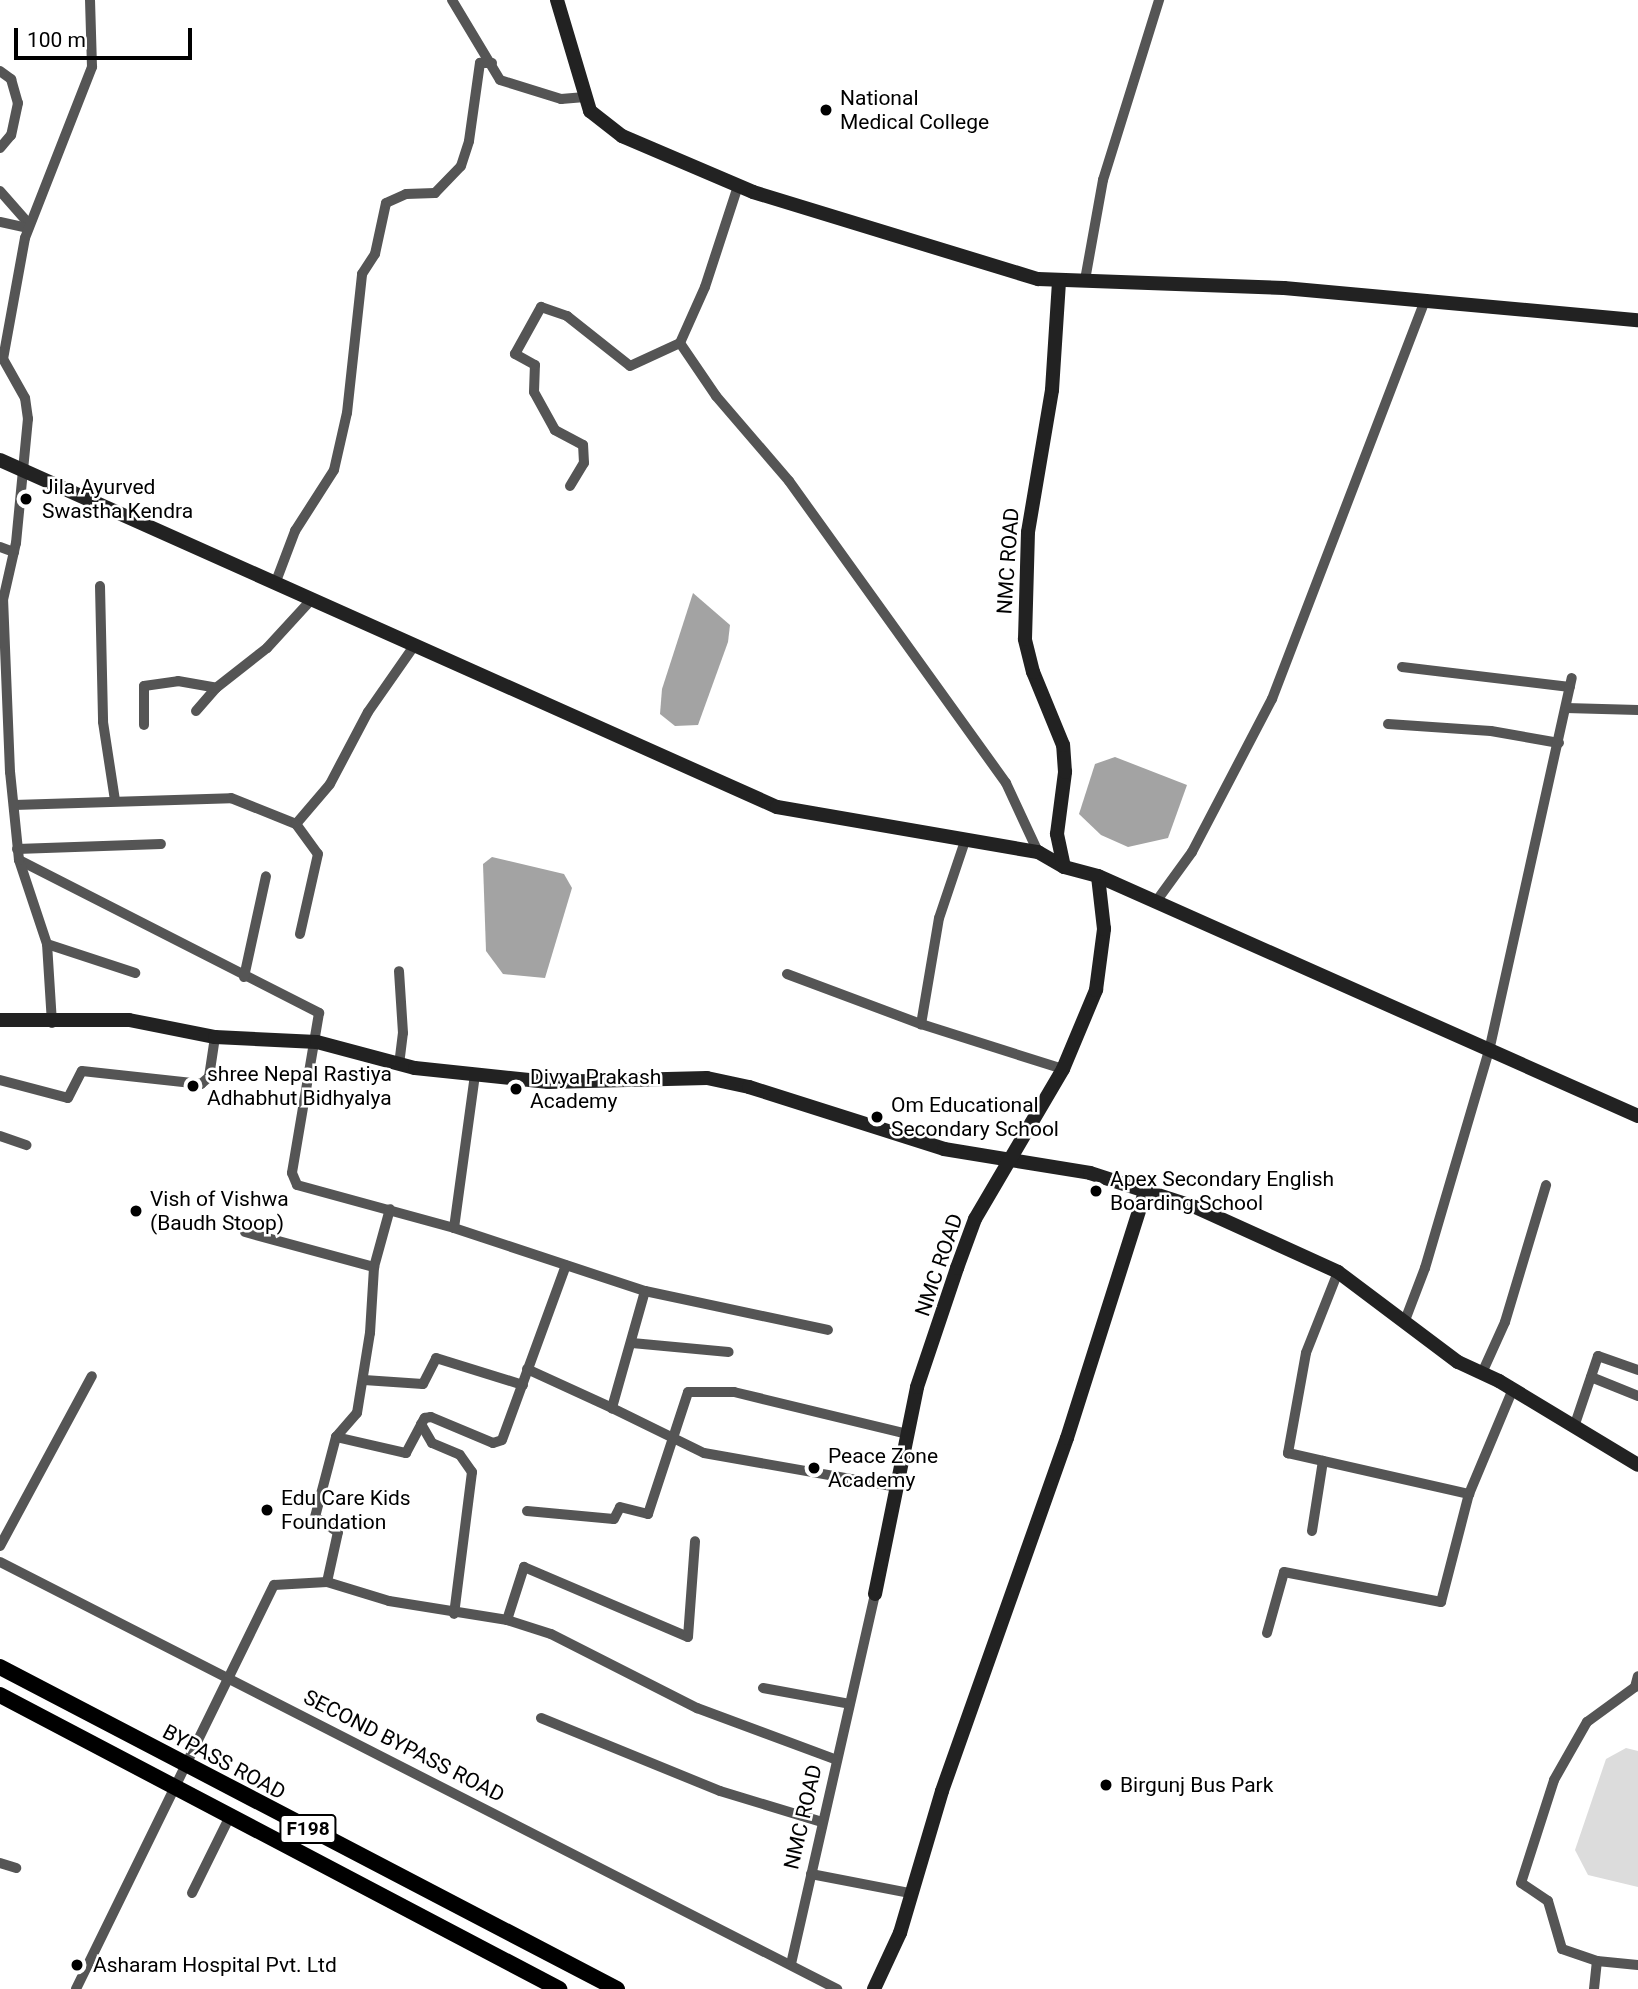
<!DOCTYPE html>
<html>
<head>
<meta charset="utf-8">
<style>
	body { margin:0 }
	#map { position:relative; width:1638px; height:1989px; overflow:hidden; background:#fff; font-family:Roboto,sans-serif }
	div>[style] { position:absolute }
	[style*='--x'] { left:calc(var(--x)*1px); top:calc(var(--y)*1px); width:calc(var(--w)*1px); rotate:calc(var(--a)*1deg) }
	.green>* { inset:0; background:#dcdcdc }
	.water>* { inset:0; background:#a3a3a3 }
	.street>* { height:10px; margin:-5px; padding:0 5px; transform-origin:5px; border-radius:5px; background:#555 }
	.secondary>* { height:14px; margin:-7px; padding:0 7px; transform-origin:7px; border-radius:7px; background:#222 }
	.primary>* { height:16px; margin:-8px; padding:0 8px; transform-origin:8px; border-radius:8px; background:#000 }
	.dots>* { width:19px; height:19px; translate:-50% -50%; box-sizing:border-box; border:4px solid #fff; border-radius:50% }
	span { translate:-50% -50%; white-space:nowrap; text-align:center; line-height:1.15; -webkit-text-stroke:5px #fff; paint-order:stroke }
	.shield-label span { padding:2px 5px; background:#fff; border:2px solid; border-radius:5px; -webkit-text-stroke-width:0 }
	.shield-label { font-size:19px; color:#000; font-weight:700 }
	.poi-label { font-size:21px; color:#000 }
	.left { translate:0 -50%; text-align:left }
	.street-label { font-size:21px; color:#000 }
	.scale { position:absolute; left:14px; top:28px; width:178px; height:32px; box-sizing:border-box; border:4px solid #000; border-top:0; padding-left:9px; font-size:21px; line-height:24px; white-space:nowrap; color:#000; -webkit-text-stroke:5px #fff; paint-order:stroke }
</style>
</head>
<body>
<div id="map">
	<div class="green">
		<i style="clip-path:polygon(1626px 1748px,1638px 1751px,1638px 1887px,1588px 1875px,1575px 1850px,1606px 1759px)"></i>
	</div>
	<div class="water">
		<i style="clip-path:polygon(693px 593px,730px 625px,728px 642px,698px 725px,675px 726px,660px 714px,662px 689px)"></i>
		<i style="clip-path:polygon(1115px 757px,1187px 785px,1168px 838px,1128px 847px,1101px 835px,1079px 814px,1095px 764px)"></i>
		<i style="clip-path:polygon(492px 857px,564px 874px,572px 888px,545px 978px,503px 974px,486px 951px,483px 864px)"></i>
	</div>
	<div class="street">
		<i style="--x:452;--y:0;--w:93;--a:59"></i>
		<i style="--x:500;--y:80;--w:64;--a:17.3"></i>
		<i style="--x:561;--y:99;--w:24;--a:-5"></i>
		<i style="--x:0;--y:71;--w:14;--a:36"></i>
		<i style="--x:11;--y:79;--w:25;--a:74"></i>
		<i style="--x:18;--y:103;--w:33;--a:102"></i>
		<i style="--x:11;--y:135;--w:17;--a:130"></i>
		<i style="--x:738;--y:186;--w:106;--a:108.1"></i>
		<i style="--x:705;--y:287;--w:61;--a:114.1"></i>
		<i style="--x:680;--y:343;--w:64;--a:55.8"></i>
		<i style="--x:716;--y:396;--w:112;--a:49.3"></i>
		<i style="--x:789;--y:481;--w:372;--a:54.3"></i>
		<i style="--x:1006;--y:783;--w:76;--a:65.1"></i>
		<i style="--x:0;--y:191;--w:44;--a:48.7"></i>
		<i style="--x:0;--y:222;--w:29;--a:12"></i>
		<i style="--x:1085;--y:280;--w:102;--a:-79.8"></i>
		<i style="--x:1103;--y:180;--w:189;--a:-72.7"></i>
		<i style="--x:570;--y:486;--w:27;--a:-59"></i>
		<i style="--x:584;--y:463;--w:18;--a:-93"></i>
		<i style="--x:583;--y:445;--w:32;--a:-152"></i>
		<i style="--x:555;--y:430;--w:43;--a:-118.9"></i>
		<i style="--x:534;--y:392;--w:27;--a:-88"></i>
		<i style="--x:535;--y:365;--w:23;--a:-151"></i>
		<i style="--x:515;--y:354;--w:54;--a:-61"></i>
		<i style="--x:541;--y:307;--w:28;--a:19"></i>
		<i style="--x:567;--y:316;--w:80;--a:38.4"></i>
		<i style="--x:630;--y:366;--w:55;--a:-24.7"></i>
		<i style="--x:0;--y:547;--w:15;--a:20"></i>
		<i style="--x:275;--y:584;--w:57;--a:-69.3"></i>
		<i style="--x:295;--y:531;--w:72;--a:-57.4"></i>
		<i style="--x:334;--y:470;--w:58;--a:-77.2"></i>
		<i style="--x:347;--y:413;--w:140;--a:-83.8"></i>
		<i style="--x:362;--y:274;--w:24;--a:-57"></i>
		<i style="--x:375;--y:254;--w:52;--a:-77.8"></i>
		<i style="--x:386;--y:203;--w:22;--a:-24"></i>
		<i style="--x:406;--y:194;--w:29;--a:-2"></i>
		<i style="--x:435;--y:193;--w:37;--a:-46"></i>
		<i style="--x:461;--y:166;--w:26;--a:-72"></i>
		<i style="--x:469;--y:141;--w:79;--a:-82"></i>
		<i style="--x:480;--y:63;--w:12;--a:0"></i>
		<i style="--x:100;--y:586;--w:136;--a:88.7"></i>
		<i style="--x:103;--y:722;--w:79;--a:81.3"></i>
		<i style="--x:1402;--y:667;--w:169;--a:6.8"></i>
		<i style="--x:1566;--y:708;--w:72;--a:1.6"></i>
		<i style="--x:196;--y:711;--w:30;--a:-49"></i>
		<i style="--x:216;--y:688;--w:65;--a:-38.1"></i>
		<i style="--x:267;--y:648;--w:65;--a:-47.5"></i>
		<i style="--x:1388;--y:724;--w:103;--a:3.9"></i>
		<i style="--x:1491;--y:731;--w:69;--a:10"></i>
		<i style="--x:144;--y:725;--w:39;--a:-90"></i>
		<i style="--x:144;--y:686;--w:34;--a:-8"></i>
		<i style="--x:178;--y:681;--w:39;--a:10"></i>
		<i style="--x:14;--y:805;--w:217;--a:-1.8"></i>
		<i style="--x:231;--y:798;--w:70;--a:21.8"></i>
		<i style="--x:296;--y:824;--w:52;--a:-49.6"></i>
		<i style="--x:330;--y:784;--w:81;--a:-62.2"></i>
		<i style="--x:368;--y:712;--w:80;--a:-55.1"></i>
		<i style="--x:296;--y:824;--w:37;--a:54"></i>
		<i style="--x:318;--y:854;--w:82;--a:102.7"></i>
		<i style="--x:966;--y:838;--w:84;--a:108.6"></i>
		<i style="--x:939;--y:918;--w:108;--a:99.6"></i>
		<i style="--x:921;--y:1024;--w:149;--a:17.6"></i>
		<i style="--x:17;--y:849;--w:144;--a:-2"></i>
		<i style="--x:19;--y:860;--w:337;--a:27"></i>
		<i style="--x:319;--y:1013;--w:162;--a:99.6"></i>
		<i style="--x:292;--y:1173;--w:13;--a:67"></i>
		<i style="--x:297;--y:1185;--w:163;--a:15.3"></i>
		<i style="--x:454;--y:1228;--w:201;--a:18.3"></i>
		<i style="--x:645;--y:1291;--w:122;--a:105.8"></i>
		<i style="--x:612;--y:1408;--w:102;--a:26.1"></i>
		<i style="--x:704;--y:1453;--w:195;--a:10"></i>
		<i style="--x:1155;--y:903;--w:63;--a:-54"></i>
		<i style="--x:1192;--y:852;--w:173;--a:-62.4"></i>
		<i style="--x:1272;--y:699;--w:426;--a:-69"></i>
		<i style="--x:47;--y:944;--w:93;--a:18.2"></i>
		<i style="--x:787;--y:974;--w:143;--a:20.5"></i>
		<i style="--x:244;--y:977;--w:103;--a:-77.7"></i>
		<i style="--x:52;--y:1023;--w:79;--a:-93.6"></i>
		<i style="--x:47;--y:944;--w:89;--a:-108.4"></i>
		<i style="--x:19;--y:860;--w:88;--a:-95.8"></i>
		<i style="--x:10;--y:772;--w:172;--a:-92.3"></i>
		<i style="--x:3;--y:600;--w:58;--a:-77.2"></i>
		<i style="--x:16;--y:543;--w:125;--a:-84.5"></i>
		<i style="--x:28;--y:419;--w:21;--a:-98"></i>
		<i style="--x:25;--y:398;--w:45;--a:-119.4"></i>
		<i style="--x:3;--y:359;--w:123;--a:-79.7"></i>
		<i style="--x:25;--y:238;--w:184;--a:-68.6"></i>
		<i style="--x:92;--y:67;--w:67;--a:-91.7"></i>
		<i style="--x:399;--y:1065;--w:32;--a:-83"></i>
		<i style="--x:403;--y:1033;--w:62;--a:-93.7"></i>
		<i style="--x:0;--y:1080;--w:70;--a:14.8"></i>
		<i style="--x:68;--y:1098;--w:30;--a:-63"></i>
		<i style="--x:82;--y:1071;--w:120;--a:6.2"></i>
		<i style="--x:201;--y:1084;--w:11;--a:-41"></i>
		<i style="--x:209;--y:1077;--w:40;--a:-81.5"></i>
		<i style="--x:0;--y:1136;--w:28;--a:19"></i>
		<i style="--x:454;--y:1228;--w:154;--a:-82.2"></i>
		<i style="--x:245;--y:1232;--w:134;--a:15.2"></i>
		<i style="--x:1338;--y:1272;--w:87;--a:111.6"></i>
		<i style="--x:1306;--y:1353;--w:102;--a:100.2"></i>
		<i style="--x:1288;--y:1453;--w:186;--a:12.8"></i>
		<i style="--x:645;--y:1291;--w:187;--a:12"></i>
		<i style="--x:1404;--y:1323;--w:59;--a:-69.1"></i>
		<i style="--x:1425;--y:1268;--w:226;--a:-73.6"></i>
		<i style="--x:1489;--y:1051;--w:382;--a:-77.5"></i>
		<i style="--x:632;--y:1343;--w:97;--a:5.3"></i>
		<i style="--x:527;--y:1369;--w:94;--a:24.6"></i>
		<i style="--x:1482;--y:1373;--w:56;--a:-65.7"></i>
		<i style="--x:1505;--y:1322;--w:143;--a:-73.3"></i>
		<i style="--x:1591;--y:1377;--w:51;--a:22"></i>
		<i style="--x:364;--y:1380;--w:59;--a:3.9"></i>
		<i style="--x:423;--y:1384;--w:29;--a:-63"></i>
		<i style="--x:436;--y:1358;--w:91;--a:17.2"></i>
		<i style="--x:421;--y:1424;--w:22;--a:60"></i>
		<i style="--x:432;--y:1443;--w:30;--a:23"></i>
		<i style="--x:460;--y:1455;--w:21;--a:55"></i>
		<i style="--x:472;--y:1472;--w:143;--a:97.2"></i>
		<i style="--x:1574;--y:1427;--w:75;--a:-71.3"></i>
		<i style="--x:1598;--y:1356;--w:42;--a:19.3"></i>
		<i style="--x:336;--y:1437;--w:72;--a:12.9"></i>
		<i style="--x:406;--y:1453;--w:40;--a:-62"></i>
		<i style="--x:425;--y:1418;--w:6;--a:-9"></i>
		<i style="--x:431;--y:1417;--w:67;--a:22.8"></i>
		<i style="--x:493;--y:1443;--w:9;--a:-18"></i>
		<i style="--x:502;--y:1440;--w:186;--a:-69.9"></i>
		<i style="--x:527;--y:1511;--w:87;--a:5.3"></i>
		<i style="--x:614;--y:1519;--w:13;--a:-63"></i>
		<i style="--x:620;--y:1507;--w:29;--a:14"></i>
		<i style="--x:648;--y:1514;--w:128;--a:-71.8"></i>
		<i style="--x:688;--y:1392;--w:46;--a:0"></i>
		<i style="--x:734;--y:1392;--w:178;--a:13.6"></i>
		<i style="--x:1312;--y:1531;--w:71;--a:-81.1"></i>
		<i style="--x:0;--y:1546;--w:193;--a:-61.6"></i>
		<i style="--x:0;--y:1562;--w:940;--a:27.03"></i>
		<i style="--x:327;--y:1582;--w:51;--a:-77.6"></i>
		<i style="--x:338;--y:1532;--w:27;--a:-147"></i>
		<i style="--x:315;--y:1517;--w:83;--a:-75.3"></i>
		<i style="--x:336;--y:1437;--w:32;--a:-49"></i>
		<i style="--x:357;--y:1413;--w:81;--a:-80.8"></i>
		<i style="--x:370;--y:1333;--w:66;--a:-86.5"></i>
		<i style="--x:374;--y:1267;--w:60;--a:-74.6"></i>
		<i style="--x:507;--y:1620;--w:56;--a:-72.2"></i>
		<i style="--x:524;--y:1567;--w:178;--a:23.1"></i>
		<i style="--x:688;--y:1637;--w:96;--a:-85.8"></i>
		<i style="--x:1267;--y:1633;--w:63;--a:-74.4"></i>
		<i style="--x:1284;--y:1572;--w:160;--a:10.8"></i>
		<i style="--x:1441;--y:1602;--w:112;--a:-75.5"></i>
		<i style="--x:1469;--y:1494;--w:114;--a:-67.3"></i>
		<i style="--x:763;--y:1688;--w:88;--a:10.4"></i>
		<i style="--x:541;--y:1718;--w:193;--a:22.2"></i>
		<i style="--x:720;--y:1791;--w:107;--a:16.9"></i>
		<i style="--x:0;--y:1863;--w:17;--a:17"></i>
		<i style="--x:811;--y:1874;--w:101;--a:10.9"></i>
		<i style="--x:192;--y:1893;--w:86;--a:-63.7"></i>
		<i style="--x:1597;--y:1961;--w:41;--a:5.6"></i>
		<i style="--x:791;--y:1964;--w:379;--a:-77.2"></i>
		<i style="--x:76;--y:1989;--w:450;--a:-63.9"></i>
		<i style="--x:274;--y:1585;--w:53;--a:-3.2"></i>
		<i style="--x:327;--y:1582;--w:65;--a:17"></i>
		<i style="--x:389;--y:1601;--w:120;--a:9.1"></i>
		<i style="--x:507;--y:1620;--w:46;--a:17.7"></i>
		<i style="--x:551;--y:1634;--w:164;--a:26.9"></i>
		<i style="--x:697;--y:1708;--w:149;--a:20.4"></i>
		<i style="--x:1594;--y:1989;--w:28;--a:-84"></i>
		<i style="--x:1597;--y:1961;--w:37;--a:-161"></i>
		<i style="--x:1562;--y:1949;--w:50;--a:-106.3"></i>
		<i style="--x:1548;--y:1901;--w:32;--a:-146"></i>
		<i style="--x:1521;--y:1883;--w:108;--a:-72.2"></i>
		<i style="--x:1554;--y:1780;--w:67;--a:-60.4"></i>
		<i style="--x:1587;--y:1722;--w:59;--a:-36.1"></i>
		<i style="--x:1635;--y:1687;--w:11;--a:-75"></i>
	</div>
	<div class="secondary">
		<i style="--x:557;--y:0;--w:116;--a:73.4"></i>
		<i style="--x:590;--y:111;--w:41;--a:38"></i>
		<i style="--x:622;--y:136;--w:142;--a:23.1"></i>
		<i style="--x:753;--y:192;--w:298;--a:17"></i>
		<i style="--x:1038;--y:279;--w:246;--a:2.1"></i>
		<i style="--x:1284;--y:288;--w:355;--a:5.2"></i>
		<i style="--x:0;--y:460;--w:851;--a:24.07"></i>
		<i style="--x:777;--y:807;--w:265;--a:9.8"></i>
		<i style="--x:1038;--y:852;--w:30;--a:30"></i>
		<i style="--x:1098;--y:876;--w:591;--a:23.96"></i>
		<i style="--x:0;--y:1020;--w:129;--a:0"></i>
		<i style="--x:129;--y:1020;--w:88;--a:11.2"></i>
		<i style="--x:215;--y:1037;--w:102;--a:2.8"></i>
		<i style="--x:317;--y:1042;--w:101;--a:14.9"></i>
		<i style="--x:415;--y:1068;--w:134;--a:6"></i>
		<i style="--x:548;--y:1082;--w:159;--a:-1.4"></i>
		<i style="--x:707;--y:1078;--w:43;--a:12.1"></i>
		<i style="--x:749;--y:1087;--w:205;--a:17.6"></i>
		<i style="--x:944;--y:1149;--w:148;--a:9.3"></i>
		<i style="--x:1090;--y:1173;--w:110;--a:17.9"></i>
		<i style="--x:1195;--y:1207;--w:157;--a:24.4"></i>
		<i style="--x:1338;--y:1272;--w:150;--a:36.9"></i>
		<i style="--x:1458;--y:1362;--w:45;--a:24.9"></i>
		<i style="--x:1499;--y:1381;--w:162;--a:31.1"></i>
		<i style="--x:875;--y:1594;--w:211;--a:-78.5"></i>
		<i style="--x:917;--y:1387;--w:126;--a:-71.4"></i>
		<i style="--x:957;--y:1268;--w:52;--a:-69.8"></i>
		<i style="--x:975;--y:1219;--w:174;--a:-59.6"></i>
		<i style="--x:1063;--y:1069;--w:86;--a:-67.3"></i>
		<i style="--x:1096;--y:990;--w:62;--a:-82.5"></i>
		<i style="--x:1104;--y:929;--w:53;--a:-96.5"></i>
		<i style="--x:1098;--y:876;--w:35;--a:-165"></i>
		<i style="--x:1064;--y:867;--w:34;--a:-102"></i>
		<i style="--x:1057;--y:834;--w:63;--a:-82.6"></i>
		<i style="--x:1065;--y:772;--w:27;--a:-94"></i>
		<i style="--x:1063;--y:745;--w:79;--a:-112.3"></i>
		<i style="--x:1033;--y:672;--w:34;--a:-104"></i>
		<i style="--x:1025;--y:639;--w:107;--a:-88.4"></i>
		<i style="--x:1028;--y:532;--w:144;--a:-80.4"></i>
		<i style="--x:1052;--y:390;--w:109;--a:-86.3"></i>
		<i style="--x:874;--y:1989;--w:62;--a:-65.1"></i>
		<i style="--x:900;--y:1933;--w:148;--a:-73.5"></i>
		<i style="--x:942;--y:1791;--w:374;--a:-70.5"></i>
		<i style="--x:1067;--y:1438;--w:261;--a:-72.4"></i>
	</div>
	<div class="primary">
		<i style="--x:0;--y:1667;--w:696;--a:27.56"></i>
		<i style="--x:0;--y:1695;--w:632;--a:27.74"></i>
	</div>
	<div class="dots">
		<i style="left:826px;top:110px;background:#000"></i>
		<i style="left:26px;top:499px;background:#000"></i>
		<i style="left:193px;top:1086px;background:#000"></i>
		<i style="left:516px;top:1089px;background:#000"></i>
		<i style="left:877px;top:1117px;background:#000"></i>
		<i style="left:1096px;top:1191px;background:#000"></i>
		<i style="left:136px;top:1211px;background:#000"></i>
		<i style="left:814px;top:1468px;background:#000"></i>
		<i style="left:267px;top:1510px;background:#000"></i>
		<i style="left:1106px;top:1785px;background:#000"></i>
		<i style="left:77px;top:1965px;background:#000"></i>
	</div>
	<div class="shield-label">
		<span style="left:308px;top:1829px">F198</span>
	</div>
	<div class="poi-label">
		<span class="left" style="left:840px;top:110px">National<br>Medical College</span>
		<span class="left" style="left:42px;top:499px">Jila Ayurved<br>Swastha Kendra</span>
		<span class="left" style="left:207px;top:1086px">shree Nepal Rastiya<br>Adhabhut Bidhyalya</span>
		<span class="left" style="left:530px;top:1089px">Divya Prakash<br>Academy</span>
		<span class="left" style="left:891px;top:1117px">Om Educational<br>Secondary School</span>
		<span class="left" style="left:1110px;top:1191px">Apex Secondary English<br>Boarding School</span>
		<span class="left" style="left:150px;top:1211px">Vish of Vishwa<br>(Baudh Stoop)</span>
		<span class="left" style="left:828px;top:1468px">Peace Zone<br>Academy</span>
		<span class="left" style="left:281px;top:1510px">Edu Care Kids<br>Foundation</span>
		<span class="left" style="left:1120px;top:1785px">Birgunj Bus Park</span>
		<span class="left" style="left:93px;top:1965px">Asharam Hospital Pvt. Ltd</span>
	</div>
	<div class="street-label">
		<span style="left:1008px;top:561px;rotate:-86deg">NMC ROAD</span>
		<span style="left:939px;top:1265px;rotate:-71deg">NMC ROAD</span>
		<span style="left:404px;top:1746px;rotate:27deg">SECOND BYPASS ROAD</span>
		<span style="left:224px;top:1762px;rotate:28deg">BYPASS ROAD</span>
		<span style="left:803px;top:1817px;rotate:-77deg">NMC ROAD</span>
	</div>
	<div class="scale">100 m</div>
</div>
</body>
</html>
